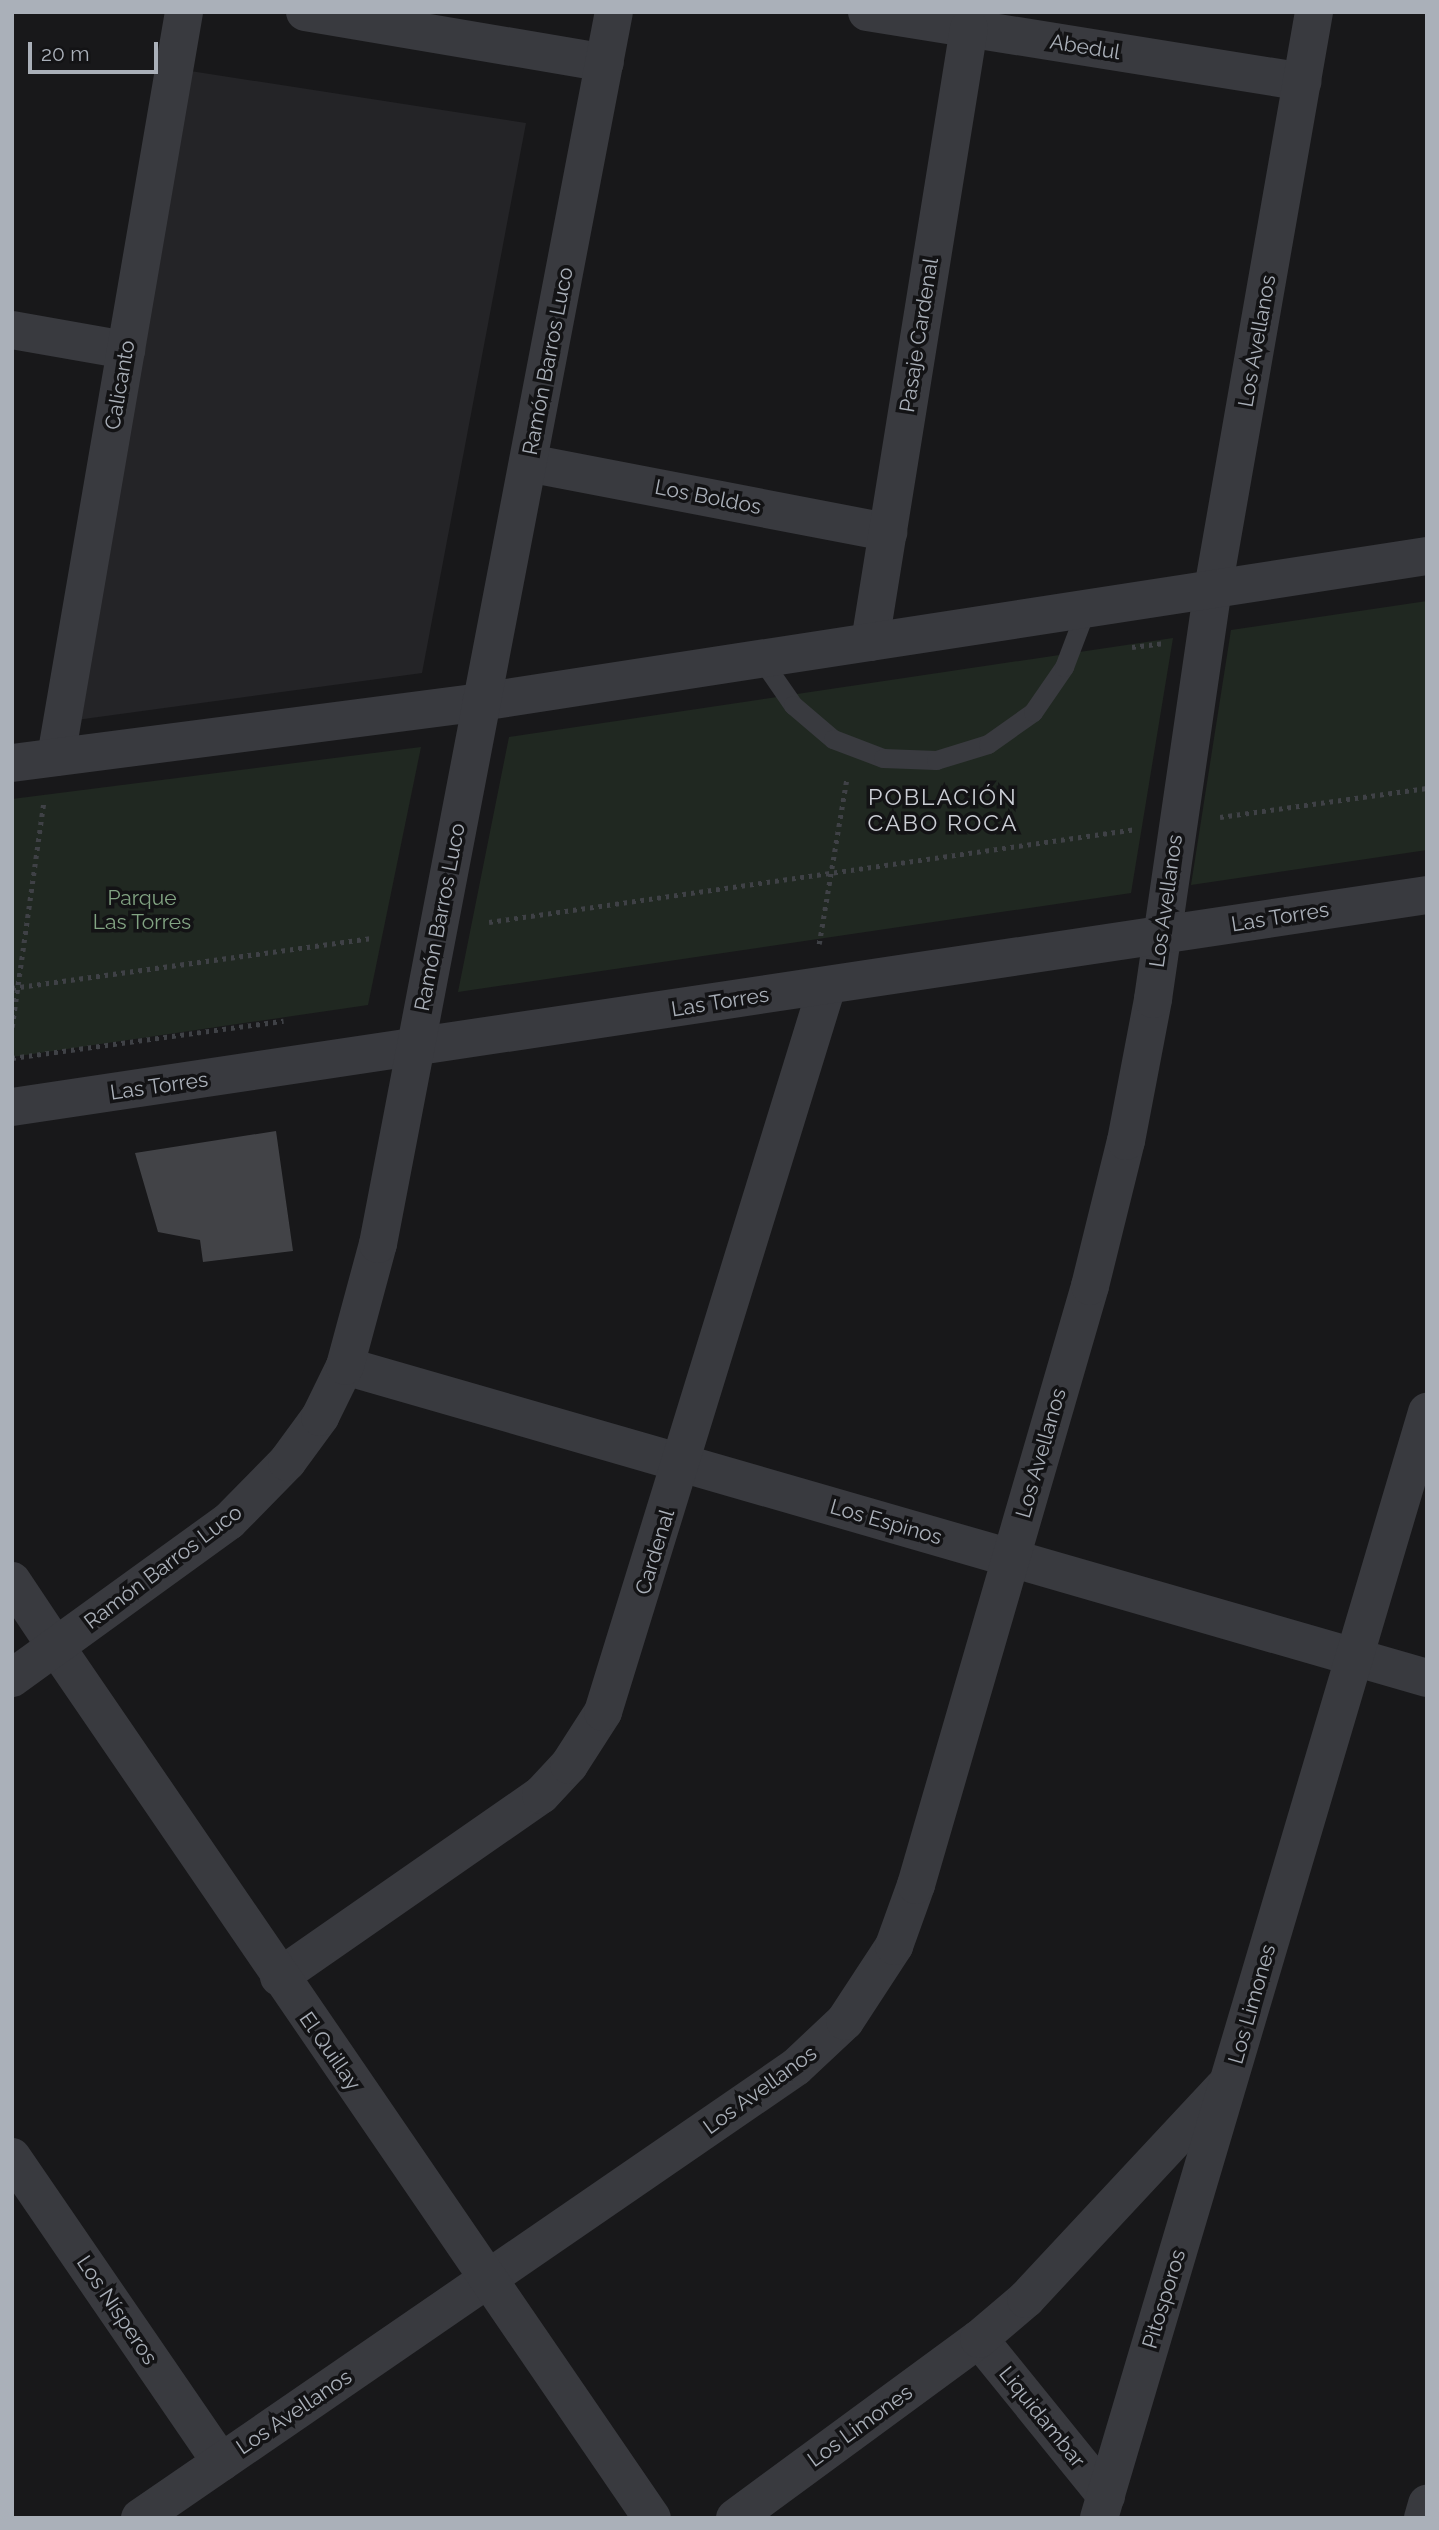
<!DOCTYPE html>
<html>
<head>
<meta charset="utf-8">
<style>
	body { margin:0 }
	#map { position:relative; width:1439px; height:2530px; overflow:hidden; background:#18181a; font-family:Raleway,sans-serif }
	div>[style] { position:absolute }
	[style*='--x'] { left:calc(var(--x)*1px); top:calc(var(--y)*1px); width:calc(var(--w)*1px); rotate:calc(var(--a)*1deg) }
	.built>* { inset:0; background:#242427 }
	.green>* { inset:0; background:#202821 }
	.building>* { inset:0; background:#424347 }
	.path>* { height:4.5px; margin-top:-2.25px; transform-origin:0; background:repeating-linear-gradient(90deg,#3f4146 0 3.5px,transparent 0 8.5px) }
	.service>* { height:19px; margin:-9.5px; padding:0 9.5px; transform-origin:9.5px; border-radius:9.5px; background:#393a3f }
	.minor>* { height:38px; margin:-19px; padding:0 19px; transform-origin:19px; border-radius:19px; background:#393a3f }
	.tertiary>* { height:38px; margin:-19px; padding:0 19px; transform-origin:19px; border-radius:19px; background:#393a3f }
	span { translate:-50% -50%; white-space:nowrap; text-align:center; line-height:1.15; -webkit-text-stroke:7px #131315; paint-order:stroke }
	.street-label { font-size:21px; color:#aab0b9 }
	.park-label { font-size:21px; color:#82a483 }
	.neighbourhood-label { font-size:23px; color:#cbced5; letter-spacing:2px }
	.frame { position:absolute; inset:0; border:14px solid #aab0b9; pointer-events:none }
	.scale { position:absolute; left:28px; top:42px; width:130px; height:32px; box-sizing:border-box; border:4px solid #aab0b9; border-top:0; padding-left:9px; font-size:21px; line-height:24px; white-space:nowrap; color:#aab0b9; -webkit-text-stroke:5px #131315; paint-order:stroke }
</style>
</head>
<body>
<div id="map">
	<div class="built">
		<i style="clip-path:polygon(184px 70px,526px 123px,422px 673px,69px 721px)"></i>
	</div>
	<div class="green">
		<i style="clip-path:polygon(1427px 601px,1427px 850px,1191px 885px,1231px 630px)"></i>
		<i style="clip-path:polygon(1173px 638px,1131px 893px,458px 992px,509px 737px)"></i>
		<i style="clip-path:polygon(421px 747px,368px 1005px,12px 1057px,12px 799px)"></i>
	</div>
	<div class="building">
		<i style="clip-path:polygon(276px 1131px,293px 1251px,203px 1262px,200px 1240px,158px 1232px,135px 1153px)"></i>
	</div>
	<div class="path">
		<i style="--x:1132;--y:647;--w:33;--a:-7"></i>
		<i style="--x:1220;--y:817;--w:209;--a:-8"></i>
		<i style="--x:489;--y:922;--w:654;--a:-8.18"></i>
		<i style="--x:819;--y:944;--w:169;--a:-80.5"></i>
		<i style="--x:12;--y:988;--w:365;--a:-7.9"></i>
		<i style="--x:12;--y:1027;--w:229;--a:-82"></i>
		<i style="--x:12;--y:1058;--w:274;--a:-7.8"></i>
	</div>
	<div class="service">
		<i style="--x:761;--y:659;--w:56;--a:55.2"></i>
		<i style="--x:793;--y:705;--w:52;--a:40.4"></i>
		<i style="--x:833;--y:739;--w:53;--a:20.8"></i>
		<i style="--x:883;--y:758;--w:53;--a:2.2"></i>
		<i style="--x:936;--y:760;--w:54;--a:-17.1"></i>
		<i style="--x:988;--y:744;--w:55;--a:-35.4"></i>
		<i style="--x:1033;--y:712;--w:55;--a:-55.4"></i>
		<i style="--x:1064;--y:667;--w:62;--a:-69.2"></i>
	</div>
	<div class="minor">
		<i style="--x:867;--y:12;--w:441;--a:9.1"></i>
		<i style="--x:12;--y:330;--w:116;--a:10"></i>
		<i style="--x:528;--y:463;--w:367;--a:10.9"></i>
		<i style="--x:870;--y:642;--w:622;--a:-80.84"></i>
		<i style="--x:56;--y:757;--w:756;--a:-80.25"></i>
		<i style="--x:345;--y:1366;--w:1126;--a:16.09"></i>
		<i style="--x:12;--y:1581;--w:79;--a:56.3"></i>
		<i style="--x:279;--y:1977;--w:319;--a:-34.8"></i>
		<i style="--x:541;--y:1795;--w:41;--a:-47"></i>
		<i style="--x:569;--y:1765;--w:63;--a:-57.3"></i>
		<i style="--x:603;--y:1712;--w:760;--a:-72.85"></i>
		<i style="--x:12;--y:2157;--w:370;--a:55.6"></i>
		<i style="--x:979;--y:2339;--w:202;--a:51"></i>
		<i style="--x:140;--y:2518;--w:796;--a:-34.51"></i>
		<i style="--x:796;--y:2067;--w:67;--a:-43.2"></i>
		<i style="--x:845;--y:2021;--w:90;--a:-56.8"></i>
		<i style="--x:894;--y:1946;--w:65;--a:-70.2"></i>
		<i style="--x:916;--y:1885;--w:624;--a:-73.8"></i>
		<i style="--x:1090;--y:1286;--w:149;--a:-76.1"></i>
		<i style="--x:1126;--y:1141;--w:145;--a:-79.2"></i>
		<i style="--x:1153;--y:999;--w:414;--a:-81.7"></i>
		<i style="--x:1213;--y:589;--w:586;--a:-80.07"></i>
		<i style="--x:735;--y:2518;--w:303;--a:-36.3"></i>
		<i style="--x:979;--y:2339;--w:62;--a:-40.4"></i>
		<i style="--x:1026;--y:2299;--w:289;--a:-47"></i>
		<i style="--x:1099;--y:2518;--w:1154;--a:-73.48"></i>
	</div>
	<div class="tertiary">
		<i style="--x:305;--y:12;--w:304;--a:9.6"></i>
		<i style="--x:12;--y:763;--w:473;--a:-7.4"></i>
		<i style="--x:481;--y:702;--w:957;--a:-8.77"></i>
		<i style="--x:12;--y:1107;--w:1431;--a:-8.52"></i>
		<i style="--x:56;--y:1647;--w:1055;--a:55.62"></i>
		<i style="--x:12;--y:1678;--w:268;--a:-35.9"></i>
		<i style="--x:229;--y:1521;--w:83;--a:-45.5"></i>
		<i style="--x:287;--y:1462;--w:56;--a:-53.7"></i>
		<i style="--x:320;--y:1417;--w:57;--a:-63.9"></i>
		<i style="--x:345;--y:1366;--w:126;--a:-74.9"></i>
		<i style="--x:378;--y:1244;--w:1254;--a:-79.16"></i>
		<i style="--x:1423;--y:2518;--w:15;--a:-74"></i>
	</div>
	<div class="street-label">
		<span style="left:1085px;top:47px;rotate:9deg">Abedul</span>
		<span style="left:919px;top:335px;rotate:-81deg">Pasaje Cardenal</span>
		<span style="left:1257px;top:341px;rotate:-80deg">Los Avellanos</span>
		<span style="left:548px;top:361px;rotate:-79deg">Ramón Barros Luco</span>
		<span style="left:120px;top:385px;rotate:-80deg">Calicanto</span>
		<span style="left:708px;top:497px;rotate:11deg">Los Boldos</span>
		<span style="left:1166px;top:901px;rotate:-82deg">Los Avellanos</span>
		<span style="left:440px;top:917px;rotate:-79deg">Ramón Barros Luco</span>
		<span style="left:1280px;top:917px;rotate:-9deg">Las Torres</span>
		<span style="left:720px;top:1002px;rotate:-9deg">Las Torres</span>
		<span style="left:159px;top:1086px;rotate:-8deg">Las Torres</span>
		<span style="left:1041px;top:1453px;rotate:-74deg">Los Avellanos</span>
		<span style="left:886px;top:1522px;rotate:16deg">Los Espinos</span>
		<span style="left:655px;top:1552px;rotate:-73deg">Cardenal</span>
		<span style="left:163px;top:1567px;rotate:-37deg">Ramón Barros Luco</span>
		<span style="left:1252px;top:2004px;rotate:-74deg">Los Limones</span>
		<span style="left:330px;top:2051px;rotate:55deg">El Quillay</span>
		<span style="left:760px;top:2090px;rotate:-36deg">Los Avellanos</span>
		<span style="left:1164px;top:2299px;rotate:-73deg">Pitosporos</span>
		<span style="left:117px;top:2310px;rotate:56deg">Los Nísperos</span>
		<span style="left:294px;top:2412px;rotate:-34deg">Los Avellanos</span>
		<span style="left:1042px;top:2417px;rotate:51deg">Liquidambar</span>
		<span style="left:860px;top:2426px;rotate:-36deg">Los Limones</span>
	</div>
	<div class="park-label">
		<span style="left:142px;top:910px">Parque<br>Las Torres</span>
	</div>
	<div class="neighbourhood-label">
		<span style="left:943px;top:810px">POBLACIÓN<br>CABO ROCA</span>
	</div>
	<div class="frame"></div>
	<div class="scale">20 m</div>
</div>
</body>
</html>
